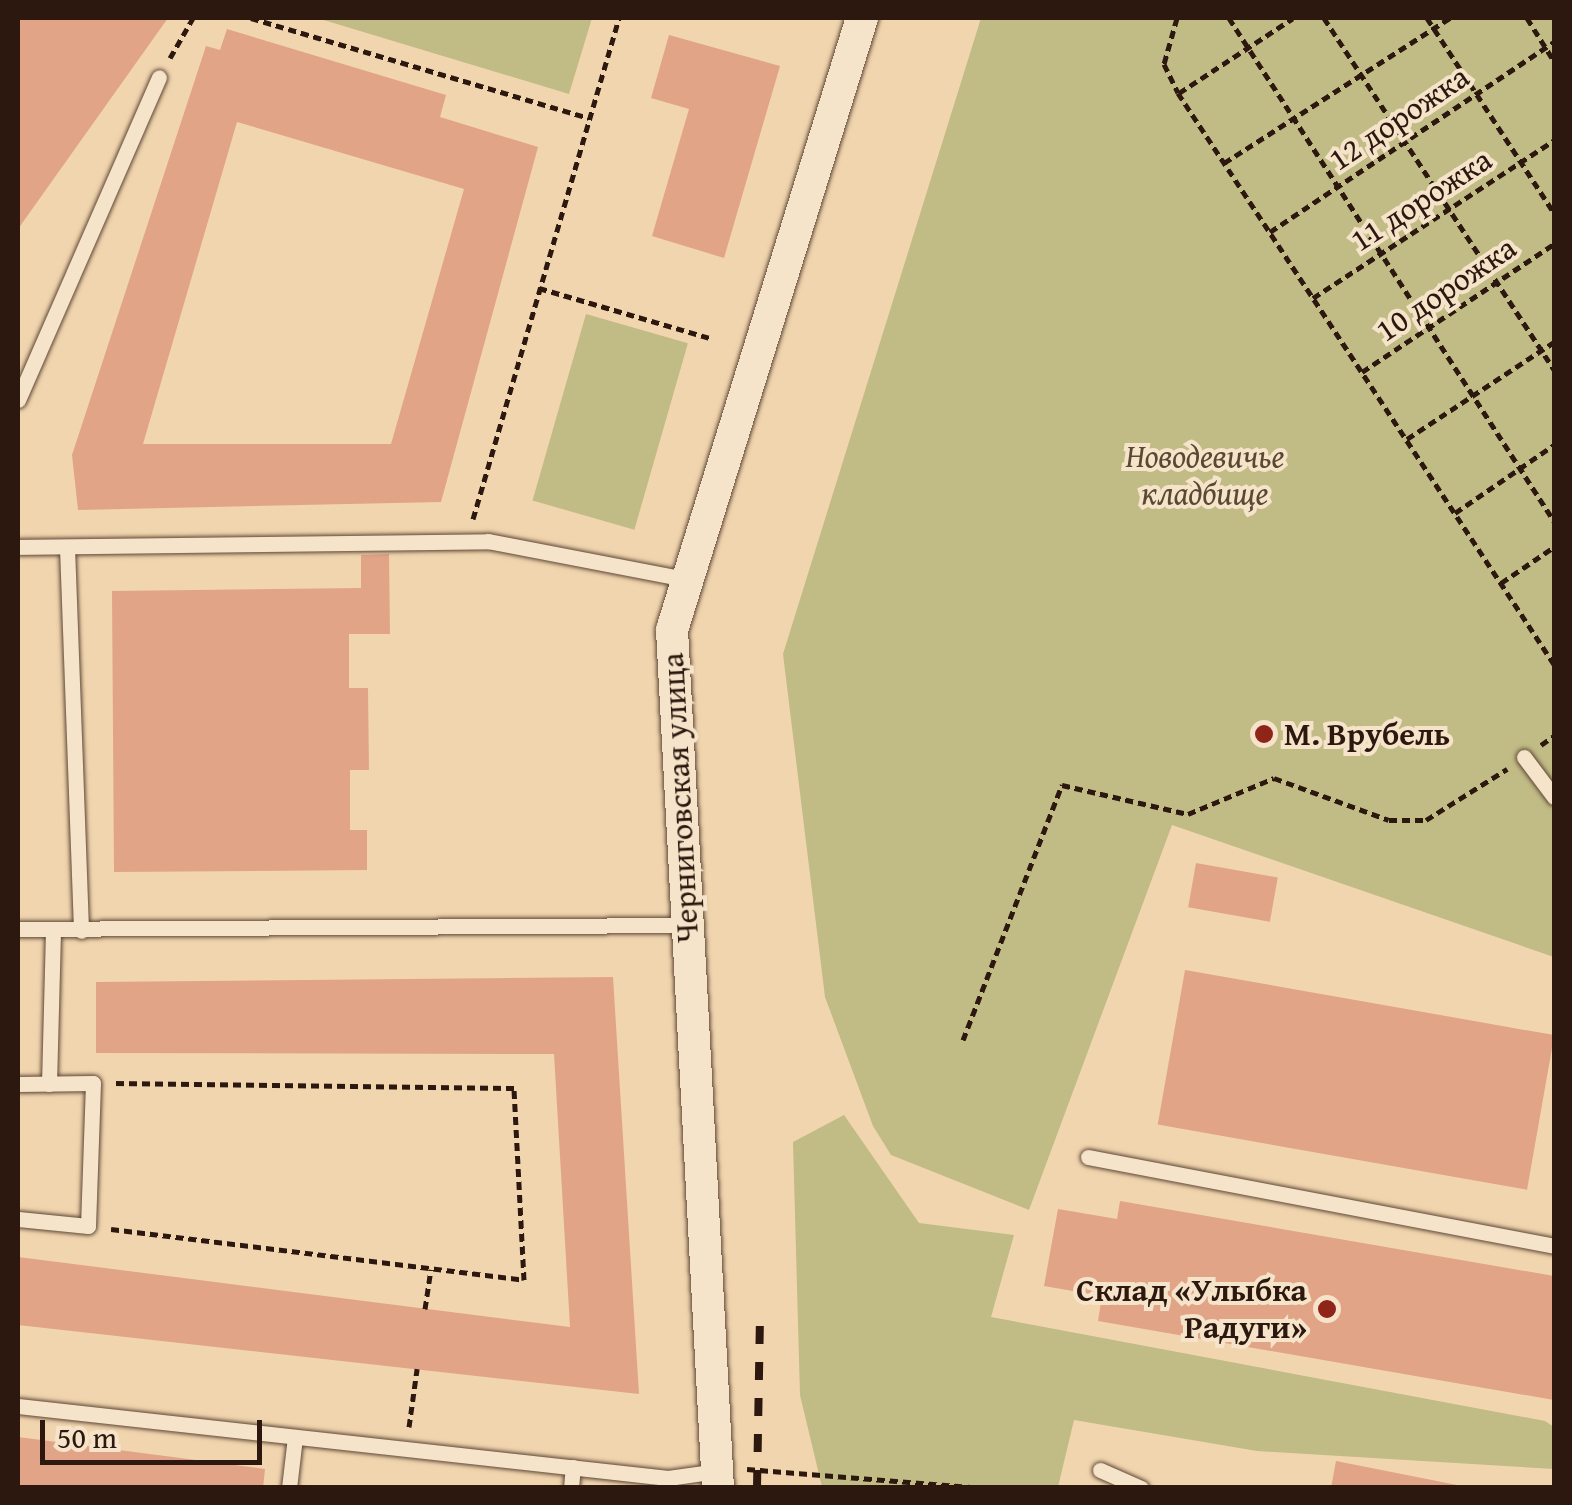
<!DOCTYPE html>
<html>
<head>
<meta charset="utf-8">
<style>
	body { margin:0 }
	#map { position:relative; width:1572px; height:1505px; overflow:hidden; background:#f1d5ae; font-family:"Gentium Book Plus",serif }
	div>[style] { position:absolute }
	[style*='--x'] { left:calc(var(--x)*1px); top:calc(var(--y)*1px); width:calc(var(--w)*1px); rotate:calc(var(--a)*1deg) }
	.green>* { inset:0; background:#c1bb85; transform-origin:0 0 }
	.building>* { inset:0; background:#e1a487; transform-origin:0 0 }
	.path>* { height:5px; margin-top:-2.5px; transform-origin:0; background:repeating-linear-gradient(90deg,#2d180f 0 8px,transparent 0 13px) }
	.roads { filter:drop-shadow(0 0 2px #5e4737) drop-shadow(0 0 2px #5e4737) }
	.lane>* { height:15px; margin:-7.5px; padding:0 7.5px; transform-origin:7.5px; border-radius:7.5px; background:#f6e4ca }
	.street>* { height:32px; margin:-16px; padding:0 16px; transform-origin:16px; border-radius:16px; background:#f6e4ca }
	.rail>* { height:8px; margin-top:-4px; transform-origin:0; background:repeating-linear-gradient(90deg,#2d180f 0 18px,transparent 0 36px) }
	.dots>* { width:28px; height:28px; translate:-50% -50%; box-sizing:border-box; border:5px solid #f6e4ca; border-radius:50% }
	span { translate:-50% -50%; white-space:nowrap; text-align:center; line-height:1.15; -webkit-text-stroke:8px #f6e4ca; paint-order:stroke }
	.street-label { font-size:32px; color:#2d180f }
	.park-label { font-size:32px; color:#594932; font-style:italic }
	.poi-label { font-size:32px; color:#2d180f; font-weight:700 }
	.left { translate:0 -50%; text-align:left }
	.right { translate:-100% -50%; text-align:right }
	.frame { position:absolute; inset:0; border:20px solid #2d180f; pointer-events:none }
	.scale { position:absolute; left:40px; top:1420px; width:222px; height:45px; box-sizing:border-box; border:5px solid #2d180f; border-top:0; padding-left:12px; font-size:30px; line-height:35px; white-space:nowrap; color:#2d180f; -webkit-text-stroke:8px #f6e4ca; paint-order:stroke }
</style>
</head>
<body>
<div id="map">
	<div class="green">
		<i style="clip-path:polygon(317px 18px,592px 18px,569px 94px)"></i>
		<i style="clip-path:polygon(981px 18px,1554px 18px,1554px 957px,1172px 825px,1029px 1210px,891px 1155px,873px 1126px,825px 997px,783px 654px)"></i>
		<i style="left:586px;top:314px;width:106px;height:194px;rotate:16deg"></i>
		<i style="clip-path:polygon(844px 1115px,919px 1223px,1014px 1235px,991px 1317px,1545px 1421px,1554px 1427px,1554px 1469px,1257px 1451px,1074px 1420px,1058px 1487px,822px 1487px,800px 1395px,793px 1142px)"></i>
	</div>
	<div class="building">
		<i style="clip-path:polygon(18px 18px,168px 18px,18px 229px)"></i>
		<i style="clip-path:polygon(evenodd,227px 29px,446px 95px,440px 117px,538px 147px,441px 502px,78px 510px,72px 455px,206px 46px,220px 50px,227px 29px,237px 122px,464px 189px,391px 444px,143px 444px,237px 122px)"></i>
		<i style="clip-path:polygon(669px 35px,780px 66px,724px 258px,652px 236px,689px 109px,651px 98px)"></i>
		<i style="clip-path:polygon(389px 554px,390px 634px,349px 634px,349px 688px,368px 688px,369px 770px,350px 770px,350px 830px,367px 830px,367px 870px,114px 872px,112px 591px,361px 588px,361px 555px)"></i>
		<i style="left:1196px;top:863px;width:83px;height:45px;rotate:10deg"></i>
		<i style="left:1185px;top:970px;width:375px;height:157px;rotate:10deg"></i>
		<i style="clip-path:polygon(613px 977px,639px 1394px,18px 1325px,18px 1257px,570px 1327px,554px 1054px,96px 1053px,96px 982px)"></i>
		<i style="clip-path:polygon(1120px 1201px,1554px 1276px,1554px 1400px,1098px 1321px,1102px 1296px,1044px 1286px,1058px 1209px,1117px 1219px)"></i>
		<i style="clip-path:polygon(18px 1437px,265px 1469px,263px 1488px,18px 1488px)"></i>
		<i style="clip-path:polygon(1336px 1461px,1462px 1486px,1462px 1488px,1331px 1488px)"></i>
	</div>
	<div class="path">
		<i style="--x:251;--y:18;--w:352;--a:16.5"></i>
		<i style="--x:1177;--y:18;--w:48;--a:105.8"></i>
		<i style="--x:1164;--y:64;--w:32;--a:64"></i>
		<i style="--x:1178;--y:93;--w:684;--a:56.64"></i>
		<i style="--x:1229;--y:18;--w:599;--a:57.13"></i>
		<i style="--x:1324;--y:18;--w:420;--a:56.8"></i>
		<i style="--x:1427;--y:18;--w:233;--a:56.9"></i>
		<i style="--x:1527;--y:18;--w:51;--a:57.9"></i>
		<i style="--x:170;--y:58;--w:46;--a:-60.1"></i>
		<i style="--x:1179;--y:93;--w:136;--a:-33.3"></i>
		<i style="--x:1224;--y:163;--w:269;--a:-32.7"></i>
		<i style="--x:1270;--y:232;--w:342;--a:-33.8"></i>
		<i style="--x:539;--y:288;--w:181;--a:16.3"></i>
		<i style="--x:1313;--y:298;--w:288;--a:-33.2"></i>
		<i style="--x:1362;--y:372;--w:231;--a:-33.7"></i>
		<i style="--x:1407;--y:439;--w:176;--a:-33.4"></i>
		<i style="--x:1455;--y:513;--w:120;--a:-34.5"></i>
		<i style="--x:473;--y:519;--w:522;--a:-73.75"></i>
		<i style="--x:1501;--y:583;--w:64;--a:-34.2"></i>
		<i style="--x:1541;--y:745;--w:16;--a:-35"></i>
		<i style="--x:963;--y:1040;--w:274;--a:-68.8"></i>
		<i style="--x:1062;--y:785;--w:129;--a:13"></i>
		<i style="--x:1188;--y:814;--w:93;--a:-22.7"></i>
		<i style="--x:1274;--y:778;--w:122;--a:20.1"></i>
		<i style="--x:1389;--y:820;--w:37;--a:0"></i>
		<i style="--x:1426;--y:820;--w:96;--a:-32.2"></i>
		<i style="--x:111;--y:1229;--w:416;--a:7"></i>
		<i style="--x:524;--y:1280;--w:192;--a:-93"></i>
		<i style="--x:514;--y:1088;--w:401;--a:-179.3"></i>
		<i style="--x:425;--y:1309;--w:40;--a:-81.5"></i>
		<i style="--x:409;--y:1427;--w:59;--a:-82.1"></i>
		<i style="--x:747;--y:1469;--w:237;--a:4.6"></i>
	</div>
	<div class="roads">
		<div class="lane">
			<i style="--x:18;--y:400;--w:352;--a:-66.4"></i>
			<i style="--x:18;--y:547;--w:470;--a:-0.7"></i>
			<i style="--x:488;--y:541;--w:202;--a:10.9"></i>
			<i style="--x:67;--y:547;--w:384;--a:87.9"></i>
			<i style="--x:1524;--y:757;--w:50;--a:53.1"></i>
			<i style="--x:18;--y:929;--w:668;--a:-0.34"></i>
			<i style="--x:18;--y:1084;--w:75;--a:-0.8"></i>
			<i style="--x:93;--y:1083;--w:143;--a:92"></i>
			<i style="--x:88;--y:1226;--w:70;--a:-174.3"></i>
			<i style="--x:49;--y:1084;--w:154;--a:-88.5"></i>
			<i style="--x:1088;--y:1157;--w:474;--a:10.8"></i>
			<i style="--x:18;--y:1406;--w:654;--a:6.32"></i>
			<i style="--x:668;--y:1478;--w:49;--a:-8.1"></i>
			<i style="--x:1100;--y:1470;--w:45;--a:23.7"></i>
			<i style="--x:289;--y:1488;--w:51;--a:-83.3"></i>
			<i style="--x:571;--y:1488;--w:21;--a:-85"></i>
		</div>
		<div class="street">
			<i style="--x:718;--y:1488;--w:859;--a:-93.07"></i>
			<i style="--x:672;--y:630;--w:641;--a:-72.75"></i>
		</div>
	</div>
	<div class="rail">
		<i style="--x:757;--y:1488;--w:180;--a:-89"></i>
	</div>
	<div class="dots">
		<i style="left:1264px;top:734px;background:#8f2418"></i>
		<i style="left:1327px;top:1309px;background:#8f2418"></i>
	</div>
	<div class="street-label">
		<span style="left:1399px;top:118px;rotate:-34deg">12 дорожка</span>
		<span style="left:1421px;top:200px;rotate:-33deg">11 дорожка</span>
		<span style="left:1446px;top:289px;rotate:-34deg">10 дорожка</span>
		<span style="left:680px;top:798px;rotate:-93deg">Черниговская улица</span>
	</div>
	<div class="park-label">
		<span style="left:1205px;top:475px">Новодевичье<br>кладбище</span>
	</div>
	<div class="poi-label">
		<span class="left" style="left:1284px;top:734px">М. Врубель</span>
		<span class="right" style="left:1307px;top:1309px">Склад «Улыбка<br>Радуги»</span>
	</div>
	<div class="frame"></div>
	<div class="scale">50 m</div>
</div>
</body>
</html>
